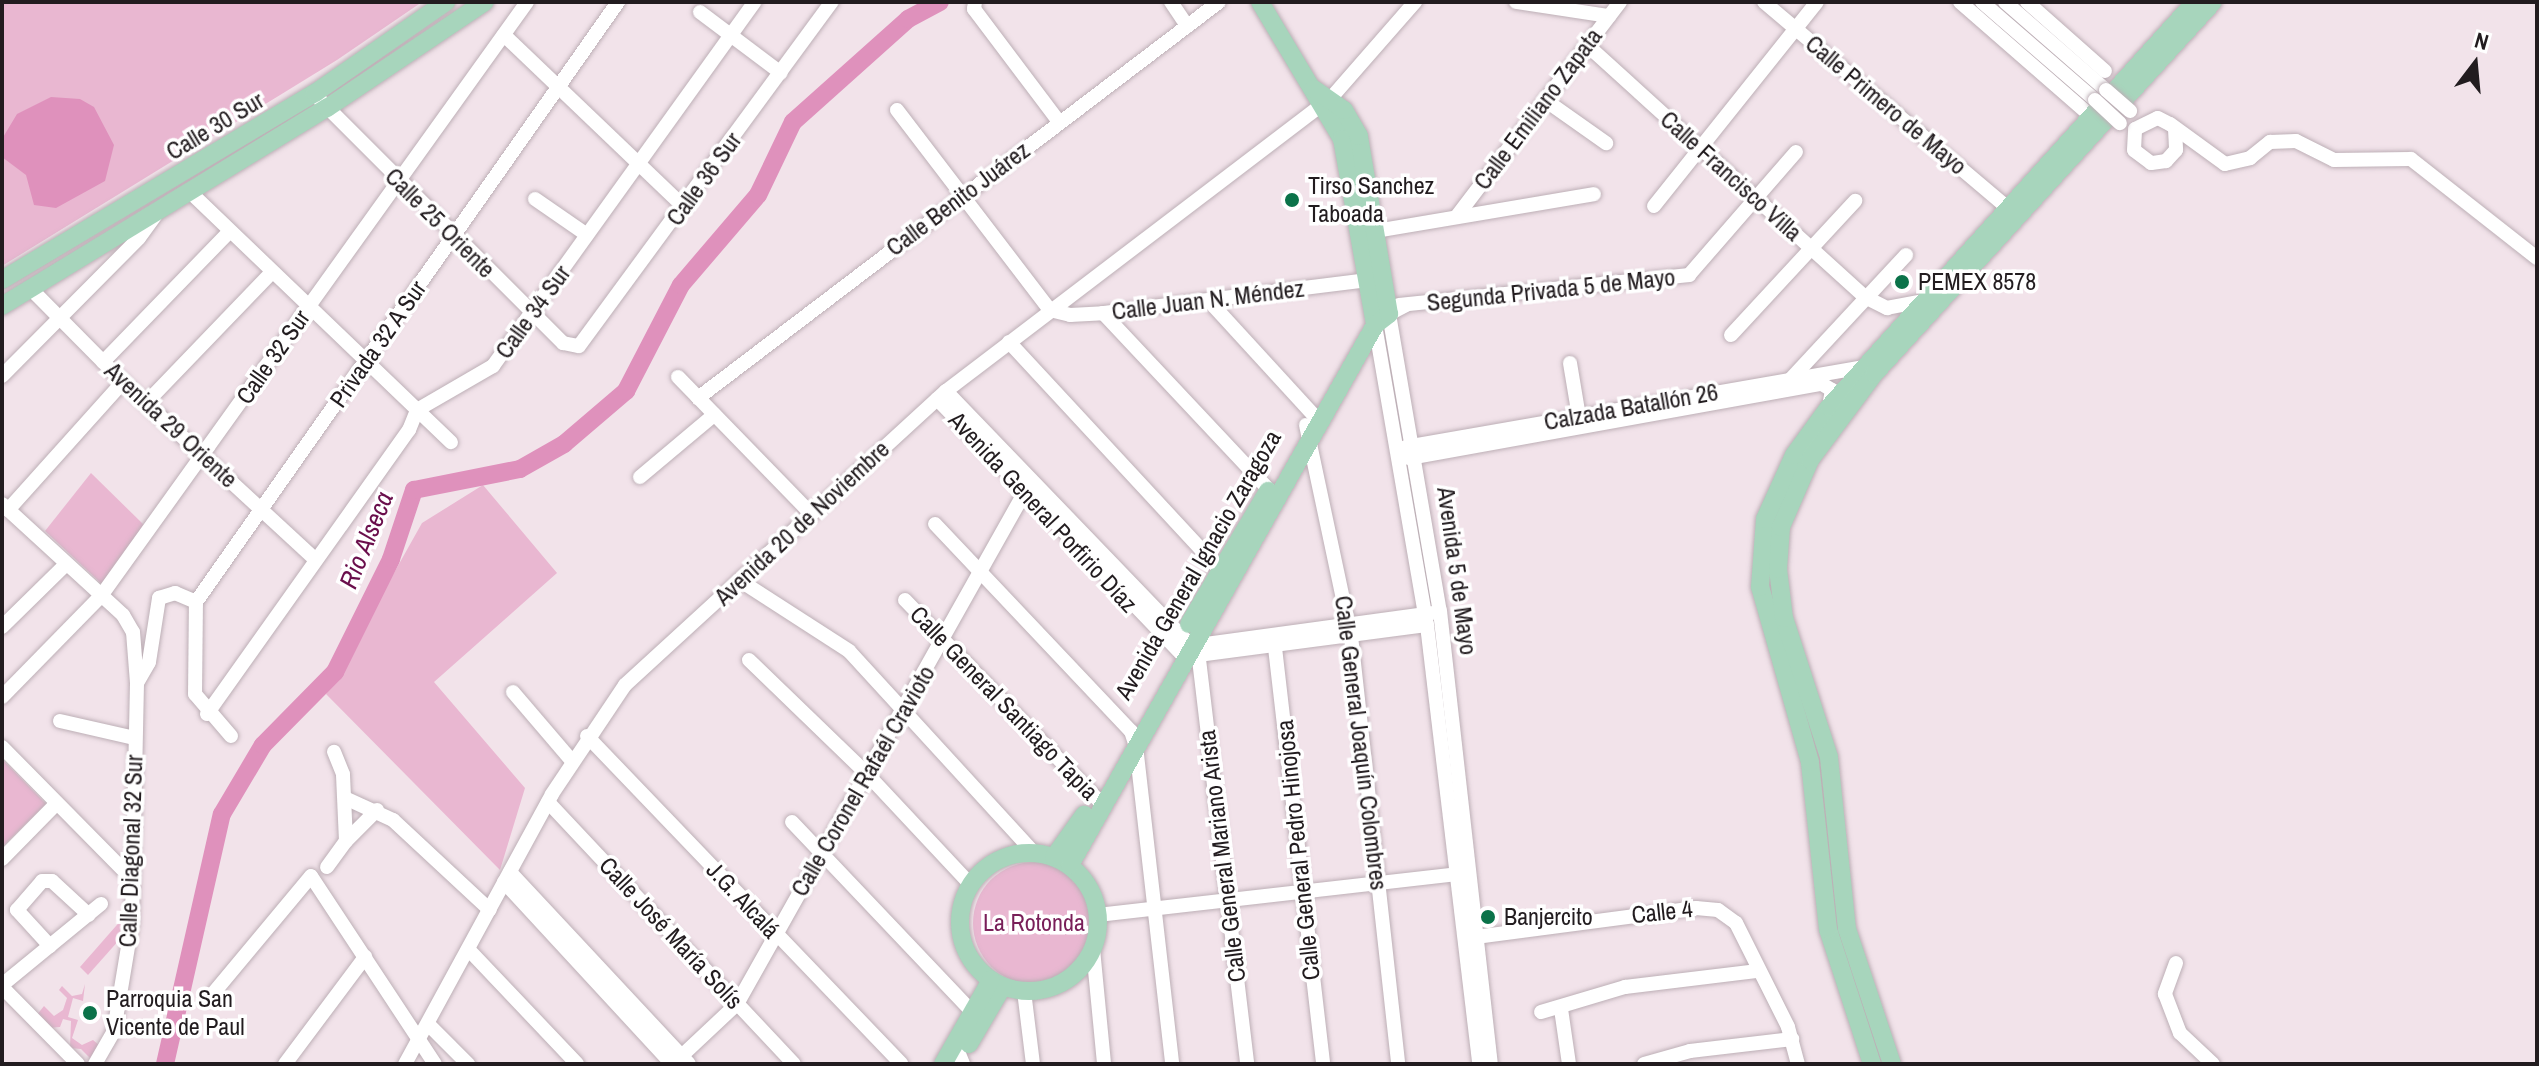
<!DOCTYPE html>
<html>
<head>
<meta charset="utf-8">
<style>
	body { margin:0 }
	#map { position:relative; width:2539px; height:1066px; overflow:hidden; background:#f2e3ea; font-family:"Archivo Narrow",sans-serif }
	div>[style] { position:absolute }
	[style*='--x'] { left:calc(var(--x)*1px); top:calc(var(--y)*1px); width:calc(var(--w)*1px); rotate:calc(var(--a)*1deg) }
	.green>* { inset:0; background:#e9b7d1 }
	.round { border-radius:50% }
	.water>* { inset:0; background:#df91bc }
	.river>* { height:18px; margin:-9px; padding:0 9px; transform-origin:9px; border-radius:9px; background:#df91bc }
	.roads { filter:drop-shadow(0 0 2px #bdafb6) drop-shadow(0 0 2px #bdafb6) }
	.minor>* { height:14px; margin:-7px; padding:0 7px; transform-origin:7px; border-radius:7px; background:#fff }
	.major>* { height:18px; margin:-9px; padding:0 9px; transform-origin:9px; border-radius:9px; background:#a7d5bc }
	.major>.ring { margin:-9px; padding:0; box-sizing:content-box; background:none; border:18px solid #a7d5bc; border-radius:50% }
	.bridges { filter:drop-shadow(0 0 2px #bdafb6) drop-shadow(0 0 2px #bdafb6) }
	.minor-bridge>* { height:14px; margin:-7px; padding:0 7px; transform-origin:7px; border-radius:7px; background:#fff }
	.dots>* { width:22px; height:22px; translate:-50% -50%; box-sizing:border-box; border:4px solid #fff; border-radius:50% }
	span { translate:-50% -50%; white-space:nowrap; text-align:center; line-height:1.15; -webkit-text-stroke:7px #fff; paint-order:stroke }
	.street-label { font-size:24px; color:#221c1f }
	.poi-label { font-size:24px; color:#221c1f }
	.left { translate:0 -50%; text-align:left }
	.park-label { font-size:24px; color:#791f59 }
	.water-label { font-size:26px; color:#6a0e4c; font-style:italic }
	.frame { position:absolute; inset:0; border:4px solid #221c1f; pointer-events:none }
	.north { position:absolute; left:2435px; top:24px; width:80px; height:80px; -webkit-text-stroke:6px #fff; paint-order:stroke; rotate:16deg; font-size:22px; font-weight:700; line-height:32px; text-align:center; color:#221c1f }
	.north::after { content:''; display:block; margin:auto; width:28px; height:36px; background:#221c1f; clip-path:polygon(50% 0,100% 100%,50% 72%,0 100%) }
</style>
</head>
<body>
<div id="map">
	<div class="green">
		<i style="clip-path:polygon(2px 2px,422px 2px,337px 60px,2px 266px)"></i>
		<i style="clip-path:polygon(91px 473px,144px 525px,103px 585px,45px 531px)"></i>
		<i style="clip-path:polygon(483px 485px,557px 573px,434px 682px,525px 788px,500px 870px,326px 694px,422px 523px)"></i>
		<i style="clip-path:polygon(2px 759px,46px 804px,2px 847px)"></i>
		<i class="round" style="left:973px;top:862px;width:122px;height:122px"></i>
		<i style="clip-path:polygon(123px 918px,120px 939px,88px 975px,80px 967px)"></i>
		<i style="clip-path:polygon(85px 984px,83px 1001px,73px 998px,68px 1017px,78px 1020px,72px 1038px,82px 1045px,93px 1040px,100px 1046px,91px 1059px,81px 1049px,70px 1048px,71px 1021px,63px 1019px,60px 1027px,48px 1028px,36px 1016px,44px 1006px,54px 1016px,63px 1010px,67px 998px,59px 990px,62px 986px,72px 996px,82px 994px)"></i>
	</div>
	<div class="water">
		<i style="clip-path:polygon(51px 97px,80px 99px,94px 107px,114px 145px,105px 181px,56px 208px,34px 205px,26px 175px,2px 157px,2px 139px,17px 114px)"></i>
	</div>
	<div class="river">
		<i style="--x:165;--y:1064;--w:256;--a:-77.2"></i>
		<i style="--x:222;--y:814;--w:80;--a:-59.3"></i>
		<i style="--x:263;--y:745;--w:103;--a:-45.4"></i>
		<i style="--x:335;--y:672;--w:126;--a:-63.6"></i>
		<i style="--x:391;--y:559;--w:73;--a:-71.6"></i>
		<i style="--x:414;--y:490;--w:108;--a:-11.2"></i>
		<i style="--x:520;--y:469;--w:51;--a:-29.6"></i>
		<i style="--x:564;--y:444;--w:82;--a:-40.5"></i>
		<i style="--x:626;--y:391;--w:119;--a:-62.6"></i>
		<i style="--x:681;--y:285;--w:118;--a:-49.5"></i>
		<i style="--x:758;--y:195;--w:81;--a:-64.4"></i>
		<i style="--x:793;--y:122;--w:154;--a:-41.8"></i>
		<i style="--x:908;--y:19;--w:36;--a:-28"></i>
	</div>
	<div class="roads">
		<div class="minor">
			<i style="--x:975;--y:2;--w:7;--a:98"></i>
			<i style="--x:974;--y:9;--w:141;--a:53"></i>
			<i style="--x:1171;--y:2;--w:29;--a:56"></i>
			<i style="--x:1516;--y:2;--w:94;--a:8.6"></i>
			<i style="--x:1764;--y:2;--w:319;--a:40.2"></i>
			<i style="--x:1960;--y:2;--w:164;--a:41.1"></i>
			<i style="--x:1982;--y:2;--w:150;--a:40.9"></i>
			<i style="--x:2005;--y:2;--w:134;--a:41.1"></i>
			<i style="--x:2027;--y:2;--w:104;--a:41.5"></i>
			<i style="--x:700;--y:12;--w:101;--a:37"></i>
			<i style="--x:504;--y:35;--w:249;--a:43.7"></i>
			<i style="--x:1587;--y:45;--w:375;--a:42.2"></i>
			<i style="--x:1865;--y:297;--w:25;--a:27"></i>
			<i style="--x:1887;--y:308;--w:38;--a:-11"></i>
			<i style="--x:320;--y:100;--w:344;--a:45"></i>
			<i style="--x:563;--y:343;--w:16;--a:11"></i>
			<i style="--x:579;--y:346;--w:427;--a:-53.7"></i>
			<i style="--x:1545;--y:100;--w:75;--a:35.2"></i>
			<i style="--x:897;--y:110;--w:252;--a:52.6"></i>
			<i style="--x:2175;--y:129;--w:21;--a:87"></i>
			<i style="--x:2176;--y:150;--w:15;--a:132"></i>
			<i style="--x:2166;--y:161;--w:15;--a:172"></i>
			<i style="--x:2151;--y:163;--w:21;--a:-143"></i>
			<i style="--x:2134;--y:150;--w:21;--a:-87"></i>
			<i style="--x:2135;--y:129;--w:25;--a:-26"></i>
			<i style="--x:2158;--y:118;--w:13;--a:27"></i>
			<i style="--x:2170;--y:124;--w:68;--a:36"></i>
			<i style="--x:2225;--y:164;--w:26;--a:-13"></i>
			<i style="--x:2250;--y:158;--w:26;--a:-39"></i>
			<i style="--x:2270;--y:142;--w:26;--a:-2"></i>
			<i style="--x:2296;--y:141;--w:42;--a:26.6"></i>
			<i style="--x:2334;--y:160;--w:77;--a:-0.7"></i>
			<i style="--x:2411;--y:159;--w:160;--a:38.2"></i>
			<i style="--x:189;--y:191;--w:363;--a:43.8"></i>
			<i style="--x:535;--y:199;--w:63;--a:34.7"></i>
			<i style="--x:1654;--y:206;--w:261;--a:-51.4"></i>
			<i style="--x:1457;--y:216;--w:269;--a:-52.7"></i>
			<i style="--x:1376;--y:231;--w:221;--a:-9.6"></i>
			<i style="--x:31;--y:289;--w:131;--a:45.3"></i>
			<i style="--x:123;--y:382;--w:260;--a:42.7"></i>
			<i style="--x:1209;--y:301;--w:164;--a:47.5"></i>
			<i style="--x:1399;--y:305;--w:292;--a:-5.9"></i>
			<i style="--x:1689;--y:275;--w:163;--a:-49"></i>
			<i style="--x:1406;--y:305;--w:19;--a:152"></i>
			<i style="--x:1389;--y:314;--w:301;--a:80.3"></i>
			<i style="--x:1440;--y:611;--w:456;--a:83.6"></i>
			<i style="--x:1050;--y:310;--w:21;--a:14"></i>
			<i style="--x:1070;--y:315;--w:33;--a:-3"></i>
			<i style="--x:1103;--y:313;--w:266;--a:-7.1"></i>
			<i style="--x:1103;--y:313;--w:251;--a:46.8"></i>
			<i style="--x:1375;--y:325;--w:304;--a:80.2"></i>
			<i style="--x:1427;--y:625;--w:442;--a:83.2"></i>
			<i style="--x:1731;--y:335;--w:183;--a:-47.2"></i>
			<i style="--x:1009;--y:342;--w:319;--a:47.2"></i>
			<i style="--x:103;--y:362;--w:182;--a:-45.9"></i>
			<i style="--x:1570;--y:363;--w:61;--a:80.5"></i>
			<i style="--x:2;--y:376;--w:194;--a:-45.2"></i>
			<i style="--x:139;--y:238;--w:31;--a:-54"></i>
			<i style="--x:678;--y:377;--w:191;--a:45.8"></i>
			<i style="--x:1789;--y:381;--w:172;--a:-47.1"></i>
			<i style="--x:946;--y:391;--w:354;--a:46.1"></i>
			<i style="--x:1191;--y:646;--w:243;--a:-7.8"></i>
			<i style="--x:698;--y:398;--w:654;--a:-37.24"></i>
			<i style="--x:937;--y:399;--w:357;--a:46.2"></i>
			<i style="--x:1184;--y:657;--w:245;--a:-7.5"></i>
			<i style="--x:146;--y:403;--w:182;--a:-46.1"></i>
			<i style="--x:1306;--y:425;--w:216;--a:78"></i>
			<i style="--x:1351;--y:636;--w:431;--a:83.7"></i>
			<i style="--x:1406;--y:447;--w:464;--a:-9.9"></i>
			<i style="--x:1409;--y:458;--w:420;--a:-10.2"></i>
			<i style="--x:1822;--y:384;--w:12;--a:31"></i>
			<i style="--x:1832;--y:390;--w:17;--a:100"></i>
			<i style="--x:640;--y:477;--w:97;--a:-40"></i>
			<i style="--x:2;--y:504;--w:164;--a:42.5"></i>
			<i style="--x:123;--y:615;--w:20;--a:60"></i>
			<i style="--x:133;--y:632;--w:51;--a:85.5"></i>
			<i style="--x:137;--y:683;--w:240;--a:91.2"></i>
			<i style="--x:132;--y:923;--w:109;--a:99.5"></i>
			<i style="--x:114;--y:1031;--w:38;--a:120"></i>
			<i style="--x:8;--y:510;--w:172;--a:-48.1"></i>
			<i style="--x:935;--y:524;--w:285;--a:46.6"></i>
			<i style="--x:1131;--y:731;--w:16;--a:72"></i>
			<i style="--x:1136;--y:746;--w:320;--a:83.5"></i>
			<i style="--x:739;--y:580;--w:131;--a:32.8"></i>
			<i style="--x:849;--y:651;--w:273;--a:47.5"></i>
			<i style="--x:905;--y:600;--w:285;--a:46"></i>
			<i style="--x:2;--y:627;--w:90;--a:-44.5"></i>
			<i style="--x:1274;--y:639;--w:428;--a:83.4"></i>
			<i style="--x:1198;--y:651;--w:416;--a:83.2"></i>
			<i style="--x:749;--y:660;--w:165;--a:44"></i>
			<i style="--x:868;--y:775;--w:149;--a:46.9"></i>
			<i style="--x:137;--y:683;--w:24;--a:-60"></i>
			<i style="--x:149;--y:662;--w:65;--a:-81.1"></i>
			<i style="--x:159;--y:598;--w:17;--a:-17"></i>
			<i style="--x:175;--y:593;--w:23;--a:23"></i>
			<i style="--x:513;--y:692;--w:91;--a:49.5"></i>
			<i style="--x:2;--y:697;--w:141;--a:-45.6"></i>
			<i style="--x:101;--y:596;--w:731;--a:-54.35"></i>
			<i style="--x:207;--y:714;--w:349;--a:-54.6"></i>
			<i style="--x:409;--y:430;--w:22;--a:-68"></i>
			<i style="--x:417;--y:410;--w:88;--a:-30.1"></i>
			<i style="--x:493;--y:366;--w:448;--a:-54.3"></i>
			<i style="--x:60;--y:721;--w:77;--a:12.8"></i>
			<i style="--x:231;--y:736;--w:55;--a:-130.6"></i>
			<i style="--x:195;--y:694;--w:92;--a:-89.4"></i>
			<i style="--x:196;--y:602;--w:734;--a:-54.88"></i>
			<i style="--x:587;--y:736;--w:454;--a:46.2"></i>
			<i style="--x:2;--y:747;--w:185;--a:45.4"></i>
			<i style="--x:345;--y:798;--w:53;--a:24.6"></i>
			<i style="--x:393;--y:820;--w:132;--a:42.9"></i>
			<i style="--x:548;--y:802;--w:359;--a:46.8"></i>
			<i style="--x:792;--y:822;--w:263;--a:46.5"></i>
			<i style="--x:346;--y:841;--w:44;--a:-45"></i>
			<i style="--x:2;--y:859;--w:78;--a:-45.5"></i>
			<i style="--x:327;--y:867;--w:32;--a:-54"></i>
			<i style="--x:346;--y:841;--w:67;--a:-92.6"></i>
			<i style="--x:343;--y:774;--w:24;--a:-112"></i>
			<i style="--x:510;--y:872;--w:262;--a:47"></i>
			<i style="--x:504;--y:882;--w:248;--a:47.3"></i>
			<i style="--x:1098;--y:915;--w:361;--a:-6.5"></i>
			<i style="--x:1468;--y:938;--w:230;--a:-7.5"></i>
			<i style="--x:1696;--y:908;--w:22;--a:5"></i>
			<i style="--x:1718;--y:910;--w:22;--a:36"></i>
			<i style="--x:1736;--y:923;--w:116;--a:63.4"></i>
			<i style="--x:1788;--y:1027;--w:38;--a:75"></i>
			<i style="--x:50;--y:946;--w:49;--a:-132.5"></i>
			<i style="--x:17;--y:910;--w:38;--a:-49"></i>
			<i style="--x:42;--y:881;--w:10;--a:0"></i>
			<i style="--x:52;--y:881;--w:50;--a:42.6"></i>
			<i style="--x:1093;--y:949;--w:116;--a:84.5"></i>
			<i style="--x:469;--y:950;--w:157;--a:46.5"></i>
			<i style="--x:2176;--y:963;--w:33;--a:110"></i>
			<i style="--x:2165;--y:994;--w:42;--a:69"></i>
			<i style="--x:2180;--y:1033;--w:45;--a:43.2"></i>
			<i style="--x:2;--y:985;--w:128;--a:-39.3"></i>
			<i style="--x:2;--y:987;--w:108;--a:45.4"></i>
			<i style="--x:1024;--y:991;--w:74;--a:83"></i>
			<i style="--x:211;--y:996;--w:156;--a:-50.2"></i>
			<i style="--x:311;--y:876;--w:225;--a:56.6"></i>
			<i style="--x:1561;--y:1009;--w:56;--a:81.7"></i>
			<i style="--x:1541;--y:1012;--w:88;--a:-16.6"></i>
			<i style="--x:1625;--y:987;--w:134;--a:-6.9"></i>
			<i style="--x:430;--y:1026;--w:54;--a:45"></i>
			<i style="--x:955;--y:1044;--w:22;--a:68"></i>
			<i style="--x:285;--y:1064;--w:134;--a:-53.2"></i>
			<i style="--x:405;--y:1064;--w:307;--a:-61.4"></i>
			<i style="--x:552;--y:794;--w:131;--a:-56.2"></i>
			<i style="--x:625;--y:685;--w:435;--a:-42.5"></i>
			<i style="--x:946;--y:391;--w:484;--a:-37.3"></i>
			<i style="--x:1331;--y:98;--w:128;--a:-48.8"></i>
			<i style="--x:673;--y:1064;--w:88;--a:-43.2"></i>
			<i style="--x:737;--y:1004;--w:600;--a:-60.66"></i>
			<i style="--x:1644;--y:1064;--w:48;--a:-15.8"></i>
			<i style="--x:1690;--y:1051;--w:103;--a:-6.7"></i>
		</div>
		<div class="major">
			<i style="--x:1260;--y:2;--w:160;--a:59.1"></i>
			<i style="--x:1342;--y:139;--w:189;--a:79.9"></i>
			<i style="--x:2;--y:280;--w:365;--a:-30.9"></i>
			<i style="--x:315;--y:93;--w:160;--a:-34.8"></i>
			<i style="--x:2;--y:306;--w:381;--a:-31.4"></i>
			<i style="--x:327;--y:108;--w:190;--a:-33.9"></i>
			<i style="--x:1189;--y:624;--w:155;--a:-59.3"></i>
			<i class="ring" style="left:960px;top:853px;width:120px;height:120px"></i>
			<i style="--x:1054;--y:857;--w:52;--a:-54.5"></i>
			<i style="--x:1070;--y:865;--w:620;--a:-60.54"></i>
			<i style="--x:1375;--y:325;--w:18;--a:-38"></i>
			<i style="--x:1389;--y:314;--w:181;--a:-99.6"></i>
			<i style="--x:1359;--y:136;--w:30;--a:-120"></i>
			<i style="--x:1344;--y:110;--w:37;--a:-145"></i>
			<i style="--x:969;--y:1044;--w:67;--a:-59.6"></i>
			<i style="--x:943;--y:1064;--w:97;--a:-60.3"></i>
			<i style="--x:1872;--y:1064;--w:142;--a:-108.1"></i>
			<i style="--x:1828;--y:929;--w:168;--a:-96.2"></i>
			<i style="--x:1810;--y:762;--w:182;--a:-105.9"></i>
			<i style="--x:1760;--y:587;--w:68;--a:-85.8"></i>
			<i style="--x:1765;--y:519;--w:70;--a:-65.6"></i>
			<i style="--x:1794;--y:455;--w:59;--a:-53.9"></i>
			<i style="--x:1829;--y:407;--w:546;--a:-47.9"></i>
			<i style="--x:1892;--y:1064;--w:142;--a:-108.4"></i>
			<i style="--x:1847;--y:929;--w:173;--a:-96"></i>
			<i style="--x:1829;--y:757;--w:146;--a:-107.9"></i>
			<i style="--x:1784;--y:618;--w:49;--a:-97"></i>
			<i style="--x:1778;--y:569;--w:42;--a:-85.9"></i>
			<i style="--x:1781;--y:527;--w:73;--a:-66.6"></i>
			<i style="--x:1810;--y:460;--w:107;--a:-53.3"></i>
			<i style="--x:1874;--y:374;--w:503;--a:-47.66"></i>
		</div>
	</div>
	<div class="bridges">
		<div class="minor-bridge">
			<i style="--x:2106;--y:90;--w:32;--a:41"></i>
			<i style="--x:2095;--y:100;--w:34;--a:43"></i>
		</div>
	</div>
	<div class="dots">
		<i style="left:1292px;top:200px;background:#0b7249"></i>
		<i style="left:1902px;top:282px;background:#0b7249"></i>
		<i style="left:1488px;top:917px;background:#0b7249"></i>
		<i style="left:90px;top:1013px;background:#0b7249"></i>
	</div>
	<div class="street-label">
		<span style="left:1886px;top:105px;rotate:40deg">Calle Primero de Mayo</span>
		<span style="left:1538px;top:109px;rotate:-53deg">Calle Emiliano Zapata</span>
		<span style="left:215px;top:126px;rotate:-31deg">Calle 30 Sur</span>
		<span style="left:1731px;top:176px;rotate:42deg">Calle Francisco Villa</span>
		<span style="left:704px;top:179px;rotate:-54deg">Calle 36 Sur</span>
		<span style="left:958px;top:199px;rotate:-37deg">Calle Benito Juárez</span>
		<span style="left:440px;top:223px;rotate:45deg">Calle 25 Oriente</span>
		<span style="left:1551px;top:290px;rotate:-6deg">Segunda Privada 5 de Mayo</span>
		<span style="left:1208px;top:300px;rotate:-7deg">Calle Juan N. Méndez</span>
		<span style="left:533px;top:312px;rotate:-54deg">Calle 34 Sur</span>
		<span style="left:378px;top:344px;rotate:-55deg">Privada 32 A Sur</span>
		<span style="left:273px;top:357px;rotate:-55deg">Calle 32 Sur</span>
		<span style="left:1631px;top:407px;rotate:-10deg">Calzada Batallón 26</span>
		<span style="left:171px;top:425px;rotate:43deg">Avenida 29 Oriente</span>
		<span style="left:1043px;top:512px;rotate:47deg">Avenida General Porfirio Díaz</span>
		<span style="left:802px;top:523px;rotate:-43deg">Avenida 20 de Noviembre</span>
		<span style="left:1198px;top:565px;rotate:-60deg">Avenida General Ignacio Zaragoza</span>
		<span style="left:1457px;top:571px;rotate:82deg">Avenida 5 de Mayo</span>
		<span style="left:1004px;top:703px;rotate:46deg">Calle General Santiago Tapia</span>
		<span style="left:1361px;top:743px;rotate:83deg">Calle General Joaquín Colombres</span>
		<span style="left:863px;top:781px;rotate:-60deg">Calle Coronel Rafaél Cravioto</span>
		<span style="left:1298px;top:850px;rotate:-96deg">Calle General Pedro Hinojosa</span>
		<span style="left:131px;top:851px;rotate:-88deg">Calle Diagonal 32 Sur</span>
		<span style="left:1222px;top:856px;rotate:-97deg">Calle General Mariano Arista</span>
		<span style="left:743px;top:900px;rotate:47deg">J.G. Alcalá</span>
		<span style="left:1662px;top:912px;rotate:-6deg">Calle 4</span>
		<span style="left:671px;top:933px;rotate:47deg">Calle José María Solís</span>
	</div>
	<div class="poi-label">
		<span class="left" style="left:1308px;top:200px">Tirso Sanchez<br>Taboada</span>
		<span class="left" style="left:1918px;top:282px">PEMEX 8578</span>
		<span class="left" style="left:1504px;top:917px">Banjercito</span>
		<span class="left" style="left:106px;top:1013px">Parroquia San<br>Vicente de Paul</span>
	</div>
	<div class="park-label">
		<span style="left:1034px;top:923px">La Rotonda</span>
	</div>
	<div class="water-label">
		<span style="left:366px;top:540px;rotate:-68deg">Rio Alseca</span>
	</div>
	<div class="frame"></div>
	<div class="north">N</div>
</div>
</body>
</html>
